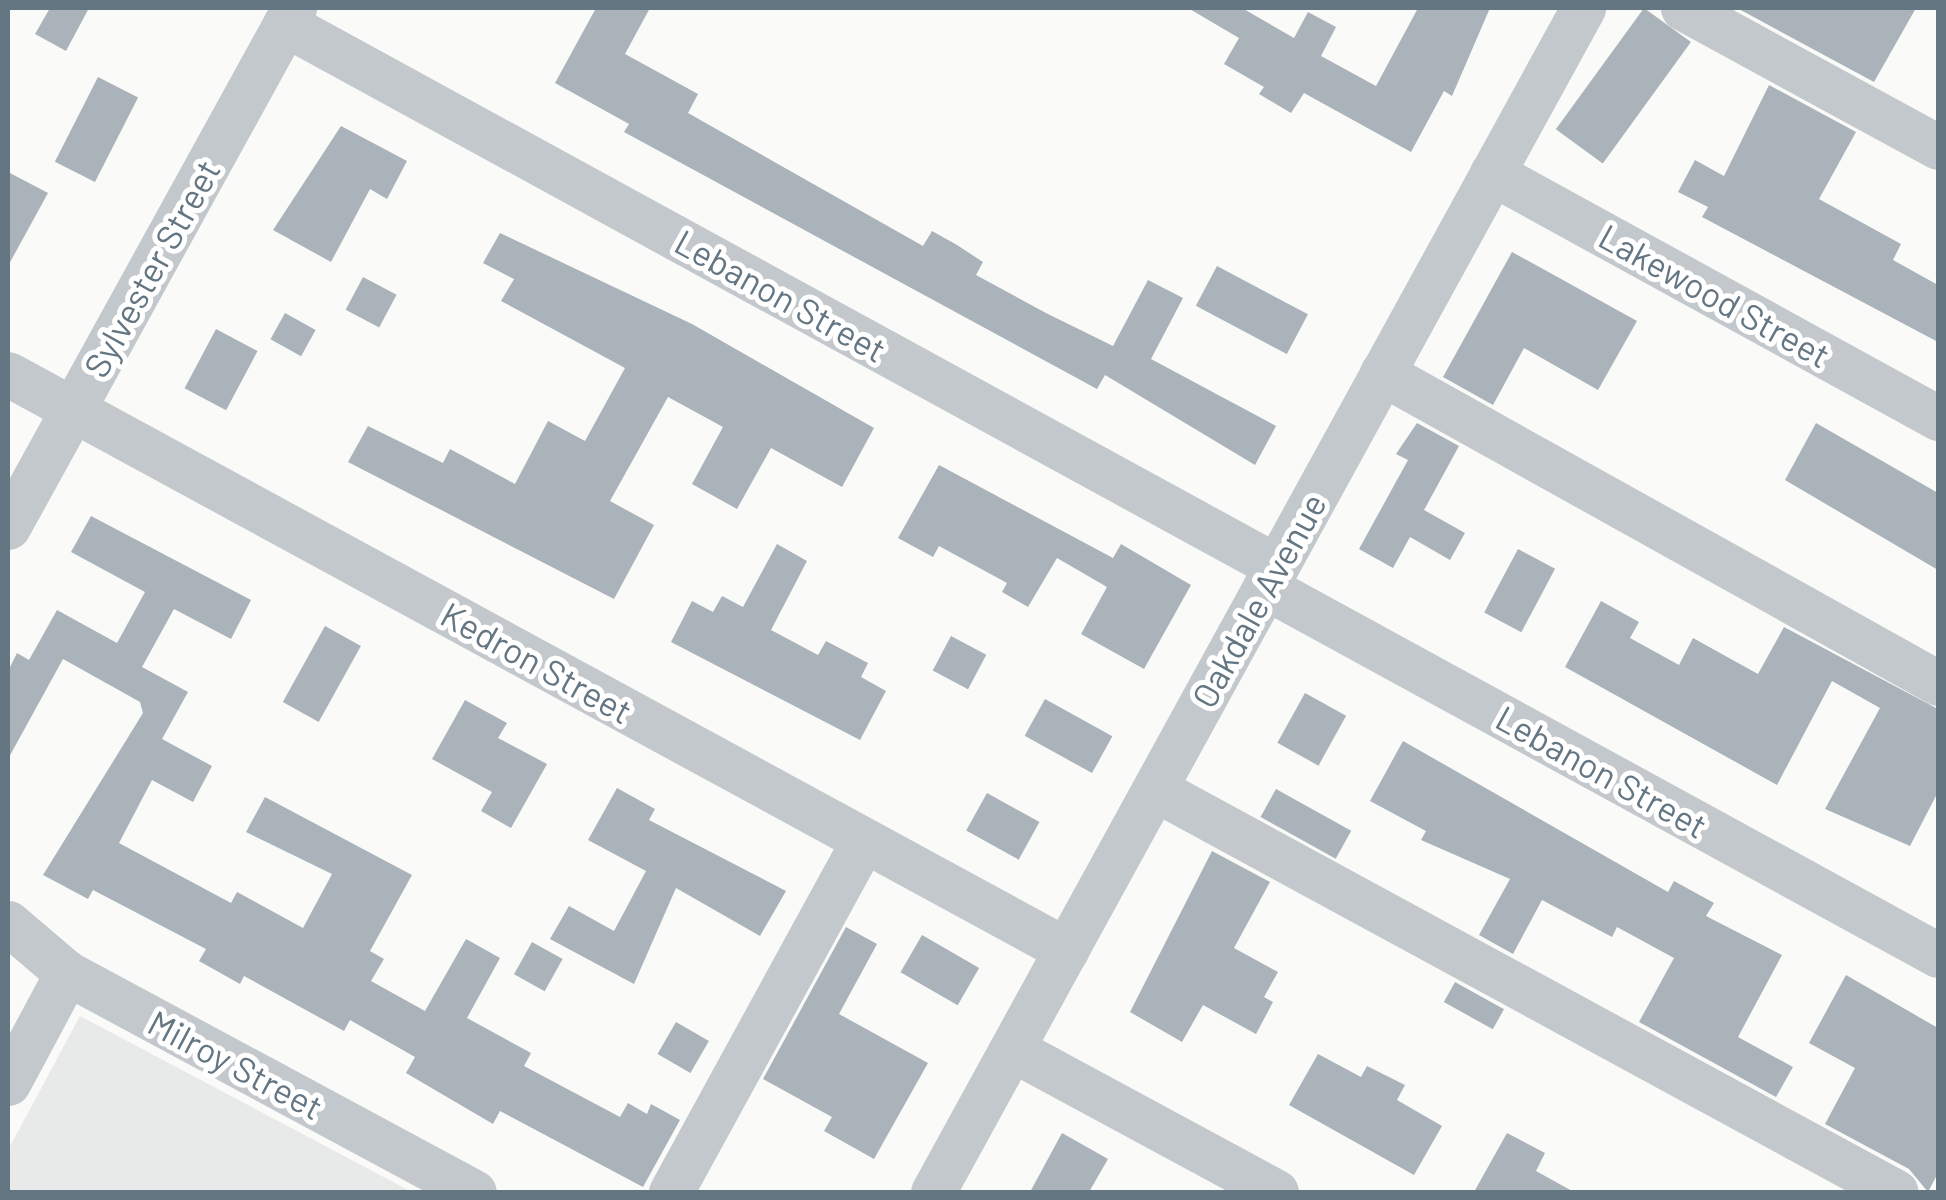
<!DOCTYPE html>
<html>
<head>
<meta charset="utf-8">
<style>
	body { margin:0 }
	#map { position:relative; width:1946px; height:1200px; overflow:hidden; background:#fafaf8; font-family:Barlow,sans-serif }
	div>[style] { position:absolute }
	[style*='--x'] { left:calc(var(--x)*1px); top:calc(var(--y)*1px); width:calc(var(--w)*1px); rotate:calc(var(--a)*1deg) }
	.built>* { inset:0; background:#e8e9e9 }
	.building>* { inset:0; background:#aab3b9; transform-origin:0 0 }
	.minor>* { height:45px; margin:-22.5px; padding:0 22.5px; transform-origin:22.5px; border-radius:22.5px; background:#c3c8cc }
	span { translate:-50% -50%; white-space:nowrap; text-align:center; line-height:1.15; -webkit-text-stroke:10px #fff; paint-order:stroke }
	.street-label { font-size:35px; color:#657683 }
	.frame { position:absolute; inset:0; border:10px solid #657683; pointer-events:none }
</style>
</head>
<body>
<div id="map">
	<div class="built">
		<i style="clip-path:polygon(80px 1016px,412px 1192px,8px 1192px,8px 1150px)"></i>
	</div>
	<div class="building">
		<i style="clip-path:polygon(50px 8px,89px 8px,66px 51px,35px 34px)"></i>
		<i style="clip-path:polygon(596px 8px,650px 8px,625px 54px,698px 94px,688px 113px,923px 246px,932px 231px,957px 245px,983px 262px,976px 275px,1046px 313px,1113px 346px,1148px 280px,1183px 298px,1151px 359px,1276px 426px,1255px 465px,1105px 375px,1097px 389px,624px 132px,629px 124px,555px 83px)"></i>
		<i style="clip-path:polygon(1188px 8px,1242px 8px,1294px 38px,1308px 12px,1336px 27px,1321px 56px,1376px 86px,1418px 8px,1490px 8px,1452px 96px,1444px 91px,1411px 152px,1304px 93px,1291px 113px,1259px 94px,1264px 87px,1224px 64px,1239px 38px)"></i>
		<i style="left:1644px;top:8px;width:58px;height:150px;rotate:36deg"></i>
		<i style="clip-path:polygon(1737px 8px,1916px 8px,1874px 82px)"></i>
		<i style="left:98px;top:77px;width:45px;height:95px;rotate:27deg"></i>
		<i style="clip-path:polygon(1769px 85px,1856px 132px,1819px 199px,1901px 244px,1893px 260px,1938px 285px,1938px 342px,1702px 217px,1708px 207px,1678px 192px,1695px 160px,1724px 176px)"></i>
		<i style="clip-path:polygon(341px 126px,407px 161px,387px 199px,370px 189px,331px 262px,273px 230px)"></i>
		<i style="clip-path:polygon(8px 172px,48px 193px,8px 266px)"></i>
		<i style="clip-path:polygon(500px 233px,692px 324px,874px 428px,842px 487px,771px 448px,737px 509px,692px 484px,723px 427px,668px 397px,610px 501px,654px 525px,614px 599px,348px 462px,368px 426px,443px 463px,450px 449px,515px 484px,548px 421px,585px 441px,625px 368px,501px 301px,514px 279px,483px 263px)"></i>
		<i style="clip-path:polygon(1512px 252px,1637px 321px,1598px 390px,1524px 348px,1493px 405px,1443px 377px)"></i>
		<i style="left:1217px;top:266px;width:103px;height:45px;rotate:28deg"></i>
		<i style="left:363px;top:277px;width:38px;height:37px;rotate:28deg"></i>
		<i style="left:285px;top:313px;width:35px;height:30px;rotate:29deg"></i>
		<i style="left:216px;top:329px;width:47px;height:67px;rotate:28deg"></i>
		<i style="clip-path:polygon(1417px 423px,1459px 446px,1424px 510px,1465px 533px,1450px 560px,1410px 537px,1393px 568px,1359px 549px,1408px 460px,1396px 454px)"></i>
		<i style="clip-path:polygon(1816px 423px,1938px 493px,1938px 570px,1785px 480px)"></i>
		<i style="clip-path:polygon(939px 465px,1113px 558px,1121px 544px,1191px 585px,1144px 669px,1081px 634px,1107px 587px,1057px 558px,1028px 607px,1002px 592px,1007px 583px,939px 546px,933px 557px,898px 538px)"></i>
		<i style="clip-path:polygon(91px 516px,251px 600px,231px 639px,174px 609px,142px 667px,188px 692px,162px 739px,212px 766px,193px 802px,152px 780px,119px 843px,231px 903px,237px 892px,303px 928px,332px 874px,246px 832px,265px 797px,412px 875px,370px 951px,384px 959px,371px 981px,425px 1011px,466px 939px,500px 958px,467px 1018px,531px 1053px,524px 1066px,620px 1117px,628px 1103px,647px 1114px,651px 1104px,680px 1120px,643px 1187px,500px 1111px,493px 1124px,406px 1073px,415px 1057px,350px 1020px,344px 1031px,244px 976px,240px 984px,199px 961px,206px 949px,93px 890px,88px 899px,43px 875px,143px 713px,140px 702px,63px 659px,8px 759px,8px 671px,17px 653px,29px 660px,57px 610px,117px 643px,145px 592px,71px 552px)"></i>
		<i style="clip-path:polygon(777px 544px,807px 561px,771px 630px,818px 655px,826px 641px,868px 663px,861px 677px,886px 691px,860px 740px,671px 642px,692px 601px,713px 612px,722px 596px,743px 607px)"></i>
		<i style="left:1518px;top:549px;width:42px;height:72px;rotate:28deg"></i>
		<i style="clip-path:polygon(1601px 601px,1639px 622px,1630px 638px,1679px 665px,1693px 638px,1758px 674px,1784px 627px,1938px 709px,1938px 792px,1910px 846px,1825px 809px,1880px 708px,1832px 681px,1777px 785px,1565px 667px)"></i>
		<i style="left:325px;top:626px;width:41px;height:87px;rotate:29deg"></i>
		<i style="left:951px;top:636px;width:40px;height:39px;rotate:28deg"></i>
		<i style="left:1305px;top:693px;width:47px;height:57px;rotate:29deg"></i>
		<i style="left:1045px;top:699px;width:77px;height:42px;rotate:29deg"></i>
		<i style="clip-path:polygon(465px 700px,507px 723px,498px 738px,547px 764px,511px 828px,481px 811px,492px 792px,432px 759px)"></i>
		<i style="clip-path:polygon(1403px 741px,1668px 892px,1674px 881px,1714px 903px,1706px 916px,1782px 955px,1738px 1037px,1793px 1067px,1776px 1097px,1639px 1022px,1674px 958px,1617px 927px,1612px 937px,1542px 900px,1513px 954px,1479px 935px,1510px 879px,1421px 840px,1426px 831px,1370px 801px)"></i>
		<i style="clip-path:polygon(617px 788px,655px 809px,649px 820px,786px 891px,760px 936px,676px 888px,634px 984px,550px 939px,569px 906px,614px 931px,646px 871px,588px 840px)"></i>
		<i style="left:1276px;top:789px;width:86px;height:32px;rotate:29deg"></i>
		<i style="left:987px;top:793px;width:60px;height:43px;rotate:29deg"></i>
		<i style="clip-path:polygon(1212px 851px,1270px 882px,1234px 948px,1278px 972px,1264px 997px,1273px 1002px,1256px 1034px,1203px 1005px,1182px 1042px,1130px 1012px)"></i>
		<i style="clip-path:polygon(846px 927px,877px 944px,839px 1014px,928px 1063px,874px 1159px,824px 1131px,832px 1117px,763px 1079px)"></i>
		<i style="left:922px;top:935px;width:66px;height:43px;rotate:30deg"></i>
		<i style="left:532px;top:942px;width:35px;height:37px;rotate:29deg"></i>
		<i style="clip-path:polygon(1846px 975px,1938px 1028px,1938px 1173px,1928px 1192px,1909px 1169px,1825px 1124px,1855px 1068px,1809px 1043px)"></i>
		<i style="left:1455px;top:982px;width:56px;height:23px;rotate:29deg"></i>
		<i style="left:676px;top:1022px;width:38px;height:37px;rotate:30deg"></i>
		<i style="clip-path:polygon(1318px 1054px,1361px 1077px,1367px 1066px,1405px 1085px,1397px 1100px,1442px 1126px,1414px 1175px,1289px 1105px)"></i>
		<i style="clip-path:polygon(1062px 1133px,1108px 1159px,1089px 1192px,1030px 1192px)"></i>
		<i style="clip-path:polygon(1507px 1133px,1545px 1153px,1536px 1171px,1574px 1192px,1474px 1192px)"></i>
	</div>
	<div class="minor">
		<i style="--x:1683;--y:8;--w:290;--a:28.6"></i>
		<i style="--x:285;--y:24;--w:1130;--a:28.68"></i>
		<i style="--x:1492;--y:173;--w:509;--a:28.78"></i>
		<i style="--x:1382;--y:373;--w:637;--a:29.14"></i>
		<i style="--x:8;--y:374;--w:1205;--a:28.56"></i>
		<i style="--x:8;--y:527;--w:593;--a:-61.14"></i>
		<i style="--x:1265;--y:587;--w:767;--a:28.67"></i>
		<i style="--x:1155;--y:789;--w:843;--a:28.54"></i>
		<i style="--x:8;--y:923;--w:77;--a:40.3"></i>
		<i style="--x:67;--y:973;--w:462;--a:28.3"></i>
		<i style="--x:1012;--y:1049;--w:300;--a:28.4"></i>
		<i style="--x:8;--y:1083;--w:125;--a:-61.8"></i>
		<i style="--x:671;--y:1192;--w:401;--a:-61.3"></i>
		<i style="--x:933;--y:1192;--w:1351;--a:-61.23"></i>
	</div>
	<div class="street-label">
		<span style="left:151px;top:268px;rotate:-61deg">Sylvester Street</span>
		<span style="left:781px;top:295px;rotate:29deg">Lebanon Street</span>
		<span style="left:1715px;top:295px;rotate:29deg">Lakewood Street</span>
		<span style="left:1258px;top:600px;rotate:-61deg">Oakdale Avenue</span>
		<span style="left:537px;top:662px;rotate:29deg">Kedron Street</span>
		<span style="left:1602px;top:771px;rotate:29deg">Lebanon Street</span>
		<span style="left:236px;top:1064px;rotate:28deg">Milroy Street</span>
	</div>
	<div class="frame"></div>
</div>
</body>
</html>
